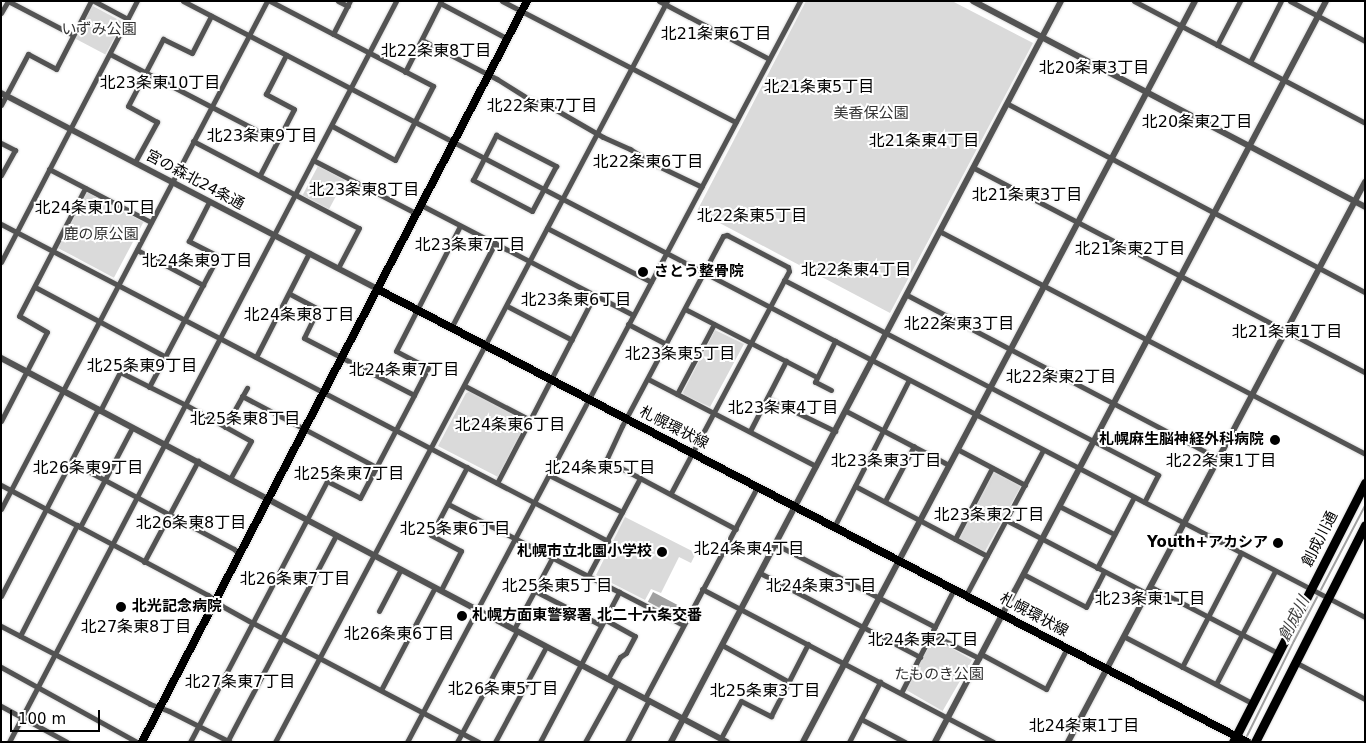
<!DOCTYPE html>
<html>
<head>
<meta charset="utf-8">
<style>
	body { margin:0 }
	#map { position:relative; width:1366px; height:743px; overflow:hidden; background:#fff; font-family:"DejaVu Sans","Noto Sans JP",sans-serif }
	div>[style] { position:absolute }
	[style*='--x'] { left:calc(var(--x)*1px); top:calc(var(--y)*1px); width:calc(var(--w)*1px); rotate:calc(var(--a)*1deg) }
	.green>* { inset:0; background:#dadada; transform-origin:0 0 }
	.water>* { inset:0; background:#a1a1a1; transform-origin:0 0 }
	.stream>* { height:2px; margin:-1px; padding:0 1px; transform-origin:1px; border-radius:1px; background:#a1a1a1 }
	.roads { filter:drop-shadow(0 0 1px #dbdbdb) drop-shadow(0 0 1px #dbdbdb) }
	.minor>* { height:5px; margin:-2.5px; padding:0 2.5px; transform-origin:2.5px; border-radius:2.5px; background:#535353 }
	.tertiary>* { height:6px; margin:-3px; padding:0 3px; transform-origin:3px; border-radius:3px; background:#535353 }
	.primary>* { height:8px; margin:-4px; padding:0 4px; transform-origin:4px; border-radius:4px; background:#000 }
	.trunk>* { height:9px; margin:-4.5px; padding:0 4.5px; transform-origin:4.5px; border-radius:4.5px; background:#000 }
	.dots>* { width:14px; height:14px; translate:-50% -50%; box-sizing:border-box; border:2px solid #fff; border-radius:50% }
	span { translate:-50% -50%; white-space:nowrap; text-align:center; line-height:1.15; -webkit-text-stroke:4px #fff; paint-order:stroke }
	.park-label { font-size:15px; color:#313131 }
	.street-label { font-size:15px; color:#000 }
	.poi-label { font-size:15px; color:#000; font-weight:700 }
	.left { translate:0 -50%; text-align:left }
	.right { translate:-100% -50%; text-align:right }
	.neighbourhood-label { font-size:16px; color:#000 }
	.water-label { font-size:16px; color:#424242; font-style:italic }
	.frame { position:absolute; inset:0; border:2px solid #000; pointer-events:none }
	.scale { position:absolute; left:10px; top:710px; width:90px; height:22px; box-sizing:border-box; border:2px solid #000; border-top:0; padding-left:6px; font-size:15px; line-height:18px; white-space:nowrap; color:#000; -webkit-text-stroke:4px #fff; paint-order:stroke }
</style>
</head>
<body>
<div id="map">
	<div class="green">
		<i style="clip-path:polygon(806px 1px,952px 1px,1033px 43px,890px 313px,697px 211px)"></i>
		<i style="left:91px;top:5px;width:36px;height:37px;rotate:28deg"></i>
		<i style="left:318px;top:166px;width:30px;height:33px;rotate:28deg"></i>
		<i style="left:87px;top:192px;width:64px;height:63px;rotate:28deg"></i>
		<i style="clip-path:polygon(715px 330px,744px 344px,710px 407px,684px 395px,683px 392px)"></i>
		<i style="clip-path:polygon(471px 391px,527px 421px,498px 477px,438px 446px,466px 393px)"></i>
		<i style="left:994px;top:471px;width:31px;height:76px;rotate:29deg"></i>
		<i style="clip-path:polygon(625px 517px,696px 553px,691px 563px,679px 557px,661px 593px,651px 589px,645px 600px,596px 575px)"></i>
		<i style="left:934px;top:638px;width:44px;height:59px;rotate:30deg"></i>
	</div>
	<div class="water">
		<i style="left:653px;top:592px;width:30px;height:11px;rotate:28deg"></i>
	</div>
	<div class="stream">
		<i style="--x:1245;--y:740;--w:110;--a:-63.7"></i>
		<i style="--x:1294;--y:641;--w:153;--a:-62.3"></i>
	</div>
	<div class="roads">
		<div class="minor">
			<i style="--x:8;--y:1;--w:73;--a:27.6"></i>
			<i style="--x:94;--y:1;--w:38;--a:28"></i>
			<i style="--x:183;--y:1;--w:1333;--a:27.53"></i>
			<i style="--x:270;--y:1;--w:184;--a:27.5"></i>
			<i style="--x:433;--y:86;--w:83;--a:117.2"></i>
			<i style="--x:395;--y:160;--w:72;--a:-151.6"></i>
			<i style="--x:338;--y:1;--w:11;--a:27"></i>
			<i style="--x:502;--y:1;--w:263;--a:27.4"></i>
			<i style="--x:659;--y:1;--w:124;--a:27.8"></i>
			<i style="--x:1134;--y:1;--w:261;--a:27.8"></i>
			<i style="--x:1290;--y:1;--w:85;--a:28.1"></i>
			<i style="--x:440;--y:3;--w:77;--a:27.9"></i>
			<i style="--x:1;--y:13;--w:14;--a:-60"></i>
			<i style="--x:333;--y:34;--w:37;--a:-63"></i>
			<i style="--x:422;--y:40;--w:85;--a:27.5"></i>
			<i style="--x:497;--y:79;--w:36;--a:32"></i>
			<i style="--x:527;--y:98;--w:26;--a:21"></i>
			<i style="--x:551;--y:107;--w:60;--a:30"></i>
			<i style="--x:603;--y:137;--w:30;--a:24"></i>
			<i style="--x:630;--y:149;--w:26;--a:32"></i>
			<i style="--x:652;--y:163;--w:55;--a:25.6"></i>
			<i style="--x:1217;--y:45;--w:50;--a:-62.4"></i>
			<i style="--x:110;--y:54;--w:188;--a:27.5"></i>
			<i style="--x:1250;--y:62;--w:68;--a:-63.1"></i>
			<i style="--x:405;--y:72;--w:80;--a:-63.1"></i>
			<i style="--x:1008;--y:104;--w:403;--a:27.8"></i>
			<i style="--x:1;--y:105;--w:58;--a:-62.1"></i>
			<i style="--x:28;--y:54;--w:32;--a:28"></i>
			<i style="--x:56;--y:69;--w:76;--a:-62.8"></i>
			<i style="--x:496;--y:135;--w:68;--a:27.3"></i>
			<i style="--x:556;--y:166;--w:51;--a:118.1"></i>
			<i style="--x:532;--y:211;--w:67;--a:-152.3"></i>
			<i style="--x:473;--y:180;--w:51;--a:-62.9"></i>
			<i style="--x:193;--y:141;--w:187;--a:27.7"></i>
			<i style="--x:359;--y:228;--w:45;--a:117.7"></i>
			<i style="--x:1;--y:143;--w:16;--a:27"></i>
			<i style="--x:15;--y:150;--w:29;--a:119"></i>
			<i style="--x:313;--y:160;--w:117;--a:27.4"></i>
			<i style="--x:135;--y:162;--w:46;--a:-61.2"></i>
			<i style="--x:157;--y:122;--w:33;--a:-151"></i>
			<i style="--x:128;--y:106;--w:76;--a:-62.4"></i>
			<i style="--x:163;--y:39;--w:32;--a:26"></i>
			<i style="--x:192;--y:53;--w:42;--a:-62.8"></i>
			<i style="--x:974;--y:168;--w:441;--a:27.6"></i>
			<i style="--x:49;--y:169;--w:115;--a:27.5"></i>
			<i style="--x:260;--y:175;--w:74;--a:-62.7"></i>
			<i style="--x:294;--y:109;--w:32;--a:-152"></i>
			<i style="--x:266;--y:94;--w:44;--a:-62.9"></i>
			<i style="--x:421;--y:205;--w:239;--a:27.4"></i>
			<i style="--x:1;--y:224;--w:685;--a:27.58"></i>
			<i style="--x:547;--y:228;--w:117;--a:27.4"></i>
			<i style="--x:941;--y:232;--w:479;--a:27.6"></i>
			<i style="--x:137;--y:250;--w:75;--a:27.9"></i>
			<i style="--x:1;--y:262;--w:294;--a:-62.5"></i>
			<i style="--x:784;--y:280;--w:422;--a:27.5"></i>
			<i style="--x:1158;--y:475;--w:30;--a:117"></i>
			<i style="--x:35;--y:287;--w:149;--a:28.1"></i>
			<i style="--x:290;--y:294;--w:32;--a:28"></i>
			<i style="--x:318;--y:309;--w:32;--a:116"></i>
			<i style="--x:304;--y:338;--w:124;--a:27.4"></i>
			<i style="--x:907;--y:295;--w:351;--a:27.7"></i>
			<i style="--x:507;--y:306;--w:73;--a:27.6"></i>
			<i style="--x:685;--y:309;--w:148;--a:27.3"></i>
			<i style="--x:628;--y:324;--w:43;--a:27.8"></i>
			<i style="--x:451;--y:328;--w:96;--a:-62.6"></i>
			<i style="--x:256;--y:357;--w:117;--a:-63"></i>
			<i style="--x:648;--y:379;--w:189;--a:27.4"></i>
			<i style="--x:465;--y:386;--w:73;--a:27.6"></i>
			<i style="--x:530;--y:420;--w:71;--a:117.6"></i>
			<i style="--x:149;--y:387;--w:148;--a:-62.2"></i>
			<i style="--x:218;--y:256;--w:33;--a:-153"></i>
			<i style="--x:189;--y:241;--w:44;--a:-62.9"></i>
			<i style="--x:831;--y:390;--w:18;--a:-153"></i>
			<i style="--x:815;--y:382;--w:46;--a:-64"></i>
			<i style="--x:677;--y:394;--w:79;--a:-62.1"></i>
			<i style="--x:242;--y:396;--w:152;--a:27.9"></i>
			<i style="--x:767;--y:398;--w:76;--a:25.9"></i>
			<i style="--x:100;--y:411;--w:44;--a:-62.9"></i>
			<i style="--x:120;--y:372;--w:74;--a:26.6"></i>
			<i style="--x:186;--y:405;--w:74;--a:29"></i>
			<i style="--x:251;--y:441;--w:43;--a:118.9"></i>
			<i style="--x:846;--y:411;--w:116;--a:27.7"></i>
			<i style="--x:530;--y:420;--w:142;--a:-62.7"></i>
			<i style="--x:1;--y:421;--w:100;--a:-62.7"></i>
			<i style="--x:47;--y:332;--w:32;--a:-150"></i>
			<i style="--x:19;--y:316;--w:144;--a:-62.7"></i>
			<i style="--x:225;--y:427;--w:45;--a:-60.6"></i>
			<i style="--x:750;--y:431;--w:79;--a:-62.8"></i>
			<i style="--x:957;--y:449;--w:77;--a:27.9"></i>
			<i style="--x:71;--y:462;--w:185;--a:28.1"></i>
			<i style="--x:234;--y:549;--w:7;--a:45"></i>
			<i style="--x:549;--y:475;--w:82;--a:26.9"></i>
			<i style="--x:1;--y:485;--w:234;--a:28"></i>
			<i style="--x:208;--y:595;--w:18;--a:38"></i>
			<i style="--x:222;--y:606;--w:35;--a:29"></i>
			<i style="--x:253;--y:623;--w:255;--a:27.8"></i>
			<i style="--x:855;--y:486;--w:149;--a:27.9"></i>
			<i style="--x:671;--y:493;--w:251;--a:-62"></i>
			<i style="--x:789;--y:271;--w:4;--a:-104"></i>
			<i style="--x:788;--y:267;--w:69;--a:-152.3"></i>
			<i style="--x:727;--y:235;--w:4;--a:166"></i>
			<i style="--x:723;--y:236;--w:215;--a:118"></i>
			<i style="--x:622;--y:426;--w:38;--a:115"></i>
			<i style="--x:606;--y:460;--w:147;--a:28"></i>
			<i style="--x:885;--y:501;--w:62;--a:-62.2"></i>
			<i style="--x:448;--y:504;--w:264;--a:27.2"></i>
			<i style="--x:1059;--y:506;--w:62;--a:27"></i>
			<i style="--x:1;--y:509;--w:573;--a:-62.36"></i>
			<i style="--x:1006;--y:520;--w:160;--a:27.5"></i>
			<i style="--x:80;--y:527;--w:112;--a:-62.3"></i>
			<i style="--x:834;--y:527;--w:165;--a:-63"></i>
			<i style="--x:955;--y:539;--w:80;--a:-62.5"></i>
			<i style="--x:775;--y:544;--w:180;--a:27.4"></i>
			<i style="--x:144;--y:562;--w:115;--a:-61.9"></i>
			<i style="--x:1097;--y:568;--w:80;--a:-62.5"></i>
			<i style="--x:760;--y:573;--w:181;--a:27.7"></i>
			<i style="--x:1023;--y:574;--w:71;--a:27.6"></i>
			<i style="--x:1086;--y:607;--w:39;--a:-63"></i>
			<i style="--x:588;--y:576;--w:111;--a:-62"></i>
			<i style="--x:1151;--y:587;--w:143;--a:27.5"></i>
			<i style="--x:702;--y:589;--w:329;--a:27.7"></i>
			<i style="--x:441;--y:590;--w:44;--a:-62.9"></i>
			<i style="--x:461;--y:551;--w:34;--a:-152"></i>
			<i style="--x:431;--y:535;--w:77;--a:-62.1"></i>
			<i style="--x:535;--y:591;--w:74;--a:27.3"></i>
			<i style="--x:966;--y:595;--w:164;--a:-62"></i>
			<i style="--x:1;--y:596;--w:211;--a:-62.6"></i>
			<i style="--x:379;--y:611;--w:47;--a:-62.4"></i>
			<i style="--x:604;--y:619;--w:35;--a:29"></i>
			<i style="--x:635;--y:636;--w:19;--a:118"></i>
			<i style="--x:626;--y:653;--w:7;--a:146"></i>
			<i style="--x:620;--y:657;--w:25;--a:119"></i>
			<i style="--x:1;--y:626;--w:168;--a:27.6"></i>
			<i style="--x:150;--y:704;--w:20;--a:20"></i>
			<i style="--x:169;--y:711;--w:68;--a:26.9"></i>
			<i style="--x:514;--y:629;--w:81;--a:-61.8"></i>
			<i style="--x:931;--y:634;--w:54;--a:26.6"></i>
			<i style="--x:20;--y:636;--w:125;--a:-62.8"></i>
			<i style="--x:1125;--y:637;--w:143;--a:27.5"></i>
			<i style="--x:722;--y:645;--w:77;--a:28.9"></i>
			<i style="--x:981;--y:654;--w:74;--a:28.3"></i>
			<i style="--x:1046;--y:689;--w:46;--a:-62.9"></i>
			<i style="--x:1295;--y:662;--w:79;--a:27.9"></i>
			<i style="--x:1;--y:667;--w:155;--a:28.9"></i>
			<i style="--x:1182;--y:667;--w:128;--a:-62.6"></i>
			<i style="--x:1216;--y:684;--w:127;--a:-62.4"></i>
			<i style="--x:381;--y:690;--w:116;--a:-62.3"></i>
			<i style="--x:901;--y:693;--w:117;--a:-63"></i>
			<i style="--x:645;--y:698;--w:239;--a:-62"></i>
			<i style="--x:1;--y:706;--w:75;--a:28.6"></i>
			<i style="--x:861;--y:719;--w:50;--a:27.6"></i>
			<i style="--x:721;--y:738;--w:42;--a:-61.6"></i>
			<i style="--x:741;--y:701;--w:34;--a:27"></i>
			<i style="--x:771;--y:716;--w:81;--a:-62.8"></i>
			<i style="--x:9;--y:742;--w:836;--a:-62.42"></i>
			<i style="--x:190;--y:742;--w:295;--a:-62.3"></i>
			<i style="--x:327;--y:481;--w:37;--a:27"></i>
			<i style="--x:360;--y:498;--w:116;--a:-62.3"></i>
			<i style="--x:414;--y:395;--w:30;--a:-63"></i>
			<i style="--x:428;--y:368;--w:36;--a:-152"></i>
			<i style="--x:396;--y:351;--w:140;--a:-62.9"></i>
			<i style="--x:227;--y:742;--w:234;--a:-62.2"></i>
			<i style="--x:275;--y:742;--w:838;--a:-62.12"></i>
			<i style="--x:407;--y:742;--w:839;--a:-62.06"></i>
			<i style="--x:457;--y:742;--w:126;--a:-61.6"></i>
			<i style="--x:495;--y:742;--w:108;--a:-61.8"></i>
			<i style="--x:540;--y:742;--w:170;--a:-62.2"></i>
			<i style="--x:585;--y:742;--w:66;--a:-61.1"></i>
			<i style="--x:627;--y:742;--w:47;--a:-62.4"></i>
			<i style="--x:849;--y:742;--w:68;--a:-62.7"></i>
		</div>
		<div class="tertiary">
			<i style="--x:973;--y:1;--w:443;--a:27.7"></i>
			<i style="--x:1;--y:93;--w:424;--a:27.5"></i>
			<i style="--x:1;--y:358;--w:821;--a:27.88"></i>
			<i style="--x:671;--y:742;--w:837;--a:-62.24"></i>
			<i style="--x:803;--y:742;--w:838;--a:-62.12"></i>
			<i style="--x:935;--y:742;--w:838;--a:-62.18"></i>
			<i style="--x:1068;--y:742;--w:634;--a:-62.06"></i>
		</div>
		<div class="primary">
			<i style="--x:377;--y:289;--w:981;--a:27.51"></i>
			<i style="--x:142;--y:742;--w:835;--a:-62.55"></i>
		</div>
		<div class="trunk">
			<i style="--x:1233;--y:742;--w:291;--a:-63"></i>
			<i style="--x:1255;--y:742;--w:243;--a:-63.1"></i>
		</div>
	</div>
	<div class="dots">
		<i style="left:643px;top:272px;background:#000"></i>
		<i style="left:1275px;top:440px;background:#000"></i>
		<i style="left:1278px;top:543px;background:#000"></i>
		<i style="left:662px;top:552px;background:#000"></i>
		<i style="left:121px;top:607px;background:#000"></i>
		<i style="left:462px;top:616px;background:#000"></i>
	</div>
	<div class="park-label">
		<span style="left:99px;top:30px">いずみ公園</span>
		<span style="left:871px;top:114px">美香保公園</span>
		<span style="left:101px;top:235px">鹿の原公園</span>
		<span style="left:939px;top:675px">たものき公園</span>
	</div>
	<div class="street-label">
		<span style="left:195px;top:180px;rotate:28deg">宮の森北24条通</span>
		<span style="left:674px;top:428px;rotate:27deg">札幌環状線</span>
		<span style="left:1320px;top:539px;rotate:-63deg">創成川通</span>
		<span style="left:1034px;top:615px;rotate:28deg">札幌環状線</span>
	</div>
	<div class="poi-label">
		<span class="left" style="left:654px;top:272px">さとう整骨院</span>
		<span class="right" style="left:1264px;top:440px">札幌麻生脳神経外科病院</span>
		<span class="right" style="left:1268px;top:543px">Youth+アカシア</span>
		<span class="right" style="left:652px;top:552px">札幌市立北園小学校</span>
		<span class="left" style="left:132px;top:607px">北光記念病院</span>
		<span class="left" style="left:472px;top:616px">札幌方面東警察署 北二十六条交番</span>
	</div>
	<div class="neighbourhood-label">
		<span style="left:716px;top:34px">北21条東6丁目</span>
		<span style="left:436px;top:51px">北22条東8丁目</span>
		<span style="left:1094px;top:68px">北20条東3丁目</span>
		<span style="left:160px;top:83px">北23条東10丁目</span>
		<span style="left:819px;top:87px">北21条東5丁目</span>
		<span style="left:542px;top:106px">北22条東7丁目</span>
		<span style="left:1197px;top:122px">北20条東2丁目</span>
		<span style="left:262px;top:136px">北23条東9丁目</span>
		<span style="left:924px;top:141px">北21条東4丁目</span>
		<span style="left:648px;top:162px">北22条東6丁目</span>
		<span style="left:364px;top:190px">北23条東8丁目</span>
		<span style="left:1027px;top:195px">北21条東3丁目</span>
		<span style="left:95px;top:208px">北24条東10丁目</span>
		<span style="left:752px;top:216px">北22条東5丁目</span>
		<span style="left:470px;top:245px">北23条東7丁目</span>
		<span style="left:1130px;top:249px">北21条東2丁目</span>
		<span style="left:197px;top:261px">北24条東9丁目</span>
		<span style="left:856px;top:270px">北22条東4丁目</span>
		<span style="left:576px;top:300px">北23条東6丁目</span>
		<span style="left:299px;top:315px">北24条東8丁目</span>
		<span style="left:959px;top:324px">北22条東3丁目</span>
		<span style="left:1287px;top:332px">北21条東1丁目</span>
		<span style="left:680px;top:354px">北23条東5丁目</span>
		<span style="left:142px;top:366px">北25条東9丁目</span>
		<span style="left:404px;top:370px">北24条東7丁目</span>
		<span style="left:1061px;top:377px">北22条東2丁目</span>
		<span style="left:783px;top:408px">北23条東4丁目</span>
		<span style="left:245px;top:419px">北25条東8丁目</span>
		<span style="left:510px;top:425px">北24条東6丁目</span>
		<span style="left:886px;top:461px">北23条東3丁目</span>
		<span style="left:1221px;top:461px">北22条東1丁目</span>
		<span style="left:88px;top:468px">北26条東9丁目</span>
		<span style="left:600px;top:468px">北24条東5丁目</span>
		<span style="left:349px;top:474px">北25条東7丁目</span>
		<span style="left:989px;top:515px">北23条東2丁目</span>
		<span style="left:191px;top:523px">北26条東8丁目</span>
		<span style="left:455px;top:529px">北25条東6丁目</span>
		<span style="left:749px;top:549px">北24条東4丁目</span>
		<span style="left:295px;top:579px">北26条東7丁目</span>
		<span style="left:557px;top:586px">北25条東5丁目</span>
		<span style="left:821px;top:586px">北24条東3丁目</span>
		<span style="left:1150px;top:599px">北23条東1丁目</span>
		<span style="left:136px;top:627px">北27条東8丁目</span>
		<span style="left:399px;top:634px">北26条東6丁目</span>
		<span style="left:923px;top:640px">北24条東2丁目</span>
		<span style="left:240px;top:682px">北27条東7丁目</span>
		<span style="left:503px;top:689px">北26条東5丁目</span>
		<span style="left:765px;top:691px">北25条東3丁目</span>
		<span style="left:1084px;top:726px">北24条東1丁目</span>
	</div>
	<div class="water-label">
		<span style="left:1294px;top:619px;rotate:-63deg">創成川</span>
	</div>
	<div class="frame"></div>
	<div class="scale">100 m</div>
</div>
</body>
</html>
